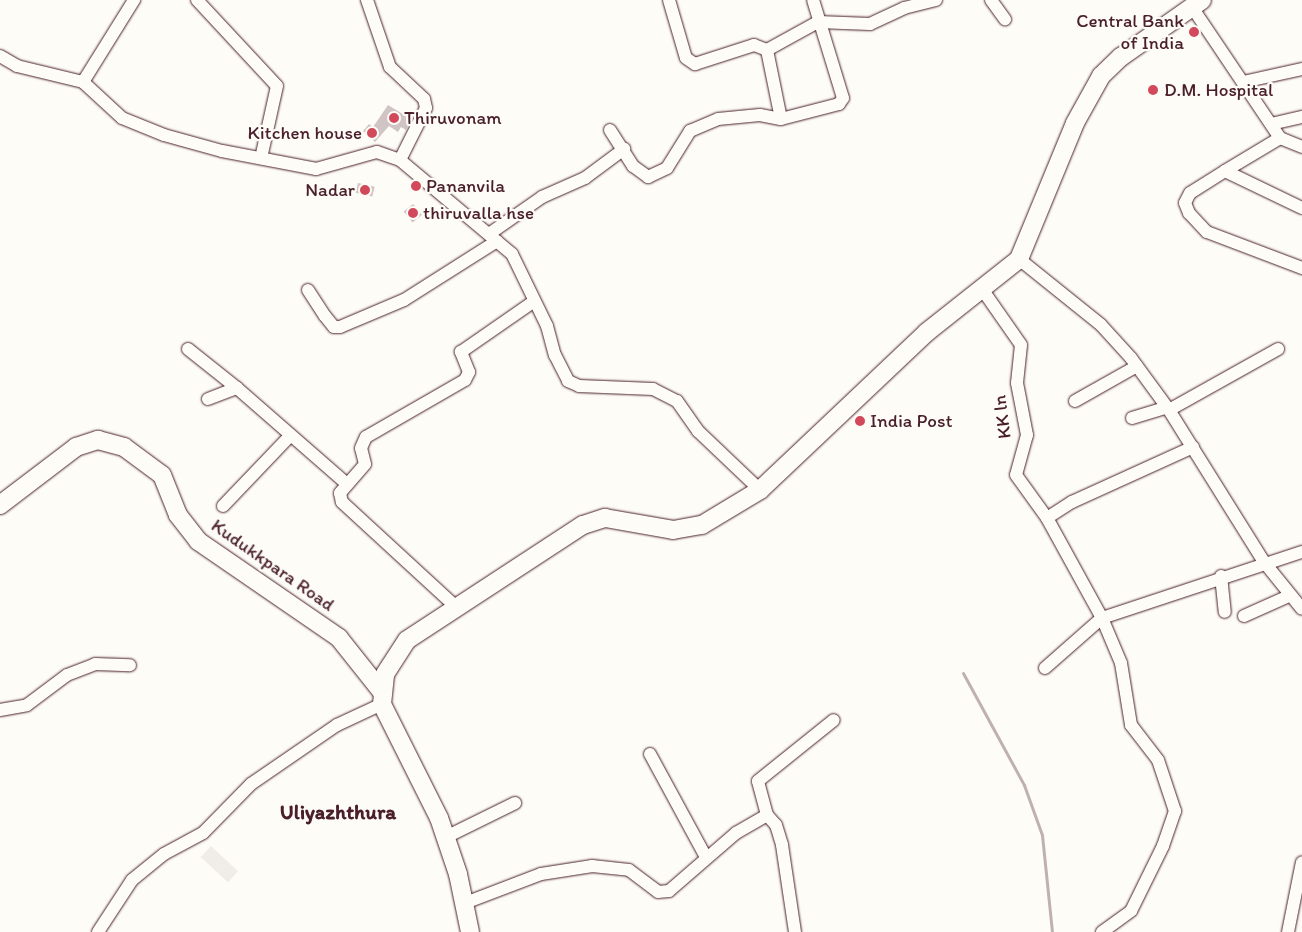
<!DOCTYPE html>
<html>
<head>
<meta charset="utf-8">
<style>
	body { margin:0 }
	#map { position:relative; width:1302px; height:932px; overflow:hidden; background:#fdfcf7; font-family:Itim,sans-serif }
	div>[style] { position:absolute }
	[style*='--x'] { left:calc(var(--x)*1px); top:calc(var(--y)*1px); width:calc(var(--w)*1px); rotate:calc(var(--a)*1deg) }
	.built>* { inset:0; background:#f0ece8; transform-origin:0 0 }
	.stream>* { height:3px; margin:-1.5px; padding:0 1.5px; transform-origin:1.5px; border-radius:1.5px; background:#c0b1b1 }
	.building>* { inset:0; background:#d0c5c4; transform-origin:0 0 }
	.roads { filter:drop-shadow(0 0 1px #4a1f2b) drop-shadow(0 0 1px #4a1f2b) }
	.street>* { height:12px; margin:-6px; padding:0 6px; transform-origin:6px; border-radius:6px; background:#fdfcf7 }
	.secondary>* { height:18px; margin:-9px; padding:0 9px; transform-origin:9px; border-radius:9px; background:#fdfcf7 }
	.dots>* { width:14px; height:14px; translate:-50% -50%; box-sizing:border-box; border:2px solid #fdfcf7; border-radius:50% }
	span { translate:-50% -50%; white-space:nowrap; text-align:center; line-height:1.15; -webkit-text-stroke:4.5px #fdfcf7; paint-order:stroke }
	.poi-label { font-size:19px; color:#4a1f2b }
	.right { translate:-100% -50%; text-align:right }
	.left { translate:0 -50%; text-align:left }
	.street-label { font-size:19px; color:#4a1f2b }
	.quarter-label { font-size:21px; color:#4a1f2b; font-weight:700 }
</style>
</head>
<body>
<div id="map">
	<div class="built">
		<i style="left:211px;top:846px;width:37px;height:15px;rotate:43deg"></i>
	</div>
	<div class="stream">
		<i style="--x:963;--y:673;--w:128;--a:61.4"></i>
		<i style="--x:1024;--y:785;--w:53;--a:70.2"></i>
		<i style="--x:1042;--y:835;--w:98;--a:84.1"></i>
	</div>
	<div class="building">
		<i style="clip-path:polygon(388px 105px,411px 119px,406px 130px,401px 127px,398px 132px,389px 126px,375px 142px,363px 131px,369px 124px,373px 127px)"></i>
		<i style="left:358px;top:183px;width:17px;height:10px;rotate:13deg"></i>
		<i style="left:413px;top:204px;width:14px;height:12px;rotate:51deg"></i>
	</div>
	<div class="roads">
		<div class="street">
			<i style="--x:197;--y:0;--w:117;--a:47.1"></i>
			<i style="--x:277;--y:86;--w:74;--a:102.5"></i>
			<i style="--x:367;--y:0;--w:71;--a:71.1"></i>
			<i style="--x:390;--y:67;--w:47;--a:43.3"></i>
			<i style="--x:424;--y:99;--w:9;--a:77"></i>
			<i style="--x:426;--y:108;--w:58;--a:116.6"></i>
			<i style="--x:669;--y:0;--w:60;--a:73.7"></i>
			<i style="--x:686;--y:58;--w:11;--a:34"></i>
			<i style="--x:695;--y:64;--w:62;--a:-17.9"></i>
			<i style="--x:754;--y:45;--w:14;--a:21"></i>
			<i style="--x:767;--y:50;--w:70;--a:78.5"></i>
			<i style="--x:991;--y:0;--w:24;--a:54"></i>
			<i style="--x:1192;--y:7;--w:158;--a:56.1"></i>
			<i style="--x:1280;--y:138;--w:24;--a:22"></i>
			<i style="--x:767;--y:50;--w:58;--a:-28.8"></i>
			<i style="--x:818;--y:22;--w:52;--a:2.2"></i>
			<i style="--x:870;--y:24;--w:38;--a:-25"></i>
			<i style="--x:904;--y:8;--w:33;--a:-14"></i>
			<i style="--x:0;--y:56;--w:20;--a:30"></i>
			<i style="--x:17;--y:66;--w:68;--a:13.6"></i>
			<i style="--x:83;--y:82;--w:53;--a:42.7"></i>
			<i style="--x:122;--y:118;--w:45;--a:22"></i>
			<i style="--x:164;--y:135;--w:60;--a:15.4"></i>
			<i style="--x:222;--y:151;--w:96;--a:10.8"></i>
			<i style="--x:316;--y:169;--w:63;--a:-15.6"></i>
			<i style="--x:377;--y:152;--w:24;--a:19"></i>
			<i style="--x:400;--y:160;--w:146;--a:40"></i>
			<i style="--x:512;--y:254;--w:80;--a:64.1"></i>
			<i style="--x:547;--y:326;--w:30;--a:75"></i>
			<i style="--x:555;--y:355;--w:29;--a:63"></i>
			<i style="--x:568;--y:381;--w:12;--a:24"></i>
			<i style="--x:579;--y:386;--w:74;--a:2.3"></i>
			<i style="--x:653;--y:389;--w:27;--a:27"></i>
			<i style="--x:677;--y:401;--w:37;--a:55"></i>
			<i style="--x:698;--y:431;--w:86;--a:43.6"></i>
			<i style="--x:83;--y:82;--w:97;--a:-58.1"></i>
			<i style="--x:1243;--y:82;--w:60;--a:-12.4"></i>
			<i style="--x:1271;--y:124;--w:32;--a:-13"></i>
			<i style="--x:610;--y:130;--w:43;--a:57.4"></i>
			<i style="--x:633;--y:166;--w:19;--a:36"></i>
			<i style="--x:648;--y:177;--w:21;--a:-25"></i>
			<i style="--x:667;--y:168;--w:44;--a:-58.1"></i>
			<i style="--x:690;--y:131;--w:30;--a:-23"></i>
			<i style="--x:718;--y:119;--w:42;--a:-5.4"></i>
			<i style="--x:760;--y:115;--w:21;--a:11"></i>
			<i style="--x:781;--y:119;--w:60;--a:-14.5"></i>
			<i style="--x:839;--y:104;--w:7;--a:-56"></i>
			<i style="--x:843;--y:98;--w:102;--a:-107"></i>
			<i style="--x:1280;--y:138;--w:64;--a:149"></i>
			<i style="--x:1225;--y:171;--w:85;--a:25.7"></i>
			<i style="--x:1225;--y:171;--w:41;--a:147.8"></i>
			<i style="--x:1190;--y:193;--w:11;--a:117"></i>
			<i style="--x:1185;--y:203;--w:11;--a:68"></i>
			<i style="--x:1189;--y:213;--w:26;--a:47"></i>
			<i style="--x:1207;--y:232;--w:102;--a:20.8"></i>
			<i style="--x:489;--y:234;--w:65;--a:-34.9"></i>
			<i style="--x:542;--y:197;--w:47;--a:-23.8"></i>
			<i style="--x:585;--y:178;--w:49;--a:-36.6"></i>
			<i style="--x:1019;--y:259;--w:105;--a:38.8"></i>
			<i style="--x:1101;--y:325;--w:45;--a:47.7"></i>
			<i style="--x:1131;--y:358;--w:64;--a:53.8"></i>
			<i style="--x:1169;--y:410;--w:179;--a:58"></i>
			<i style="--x:1264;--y:562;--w:60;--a:51"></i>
			<i style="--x:982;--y:289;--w:68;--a:55.1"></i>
			<i style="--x:1021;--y:345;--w:38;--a:96"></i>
			<i style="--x:1017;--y:383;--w:53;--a:79.1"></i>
			<i style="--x:1027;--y:435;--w:41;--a:105.4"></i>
			<i style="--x:1016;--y:475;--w:53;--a:54.2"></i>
			<i style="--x:1047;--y:518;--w:114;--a:61.2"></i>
			<i style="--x:1102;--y:618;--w:49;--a:67.1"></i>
			<i style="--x:1121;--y:663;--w:63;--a:80.8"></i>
			<i style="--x:1131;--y:725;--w:44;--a:52.4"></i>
			<i style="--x:1158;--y:760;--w:54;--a:71.6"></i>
			<i style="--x:1175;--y:811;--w:37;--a:109"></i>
			<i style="--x:1163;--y:846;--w:72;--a:116.2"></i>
			<i style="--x:1131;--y:911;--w:36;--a:144"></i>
			<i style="--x:308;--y:290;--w:31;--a:57"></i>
			<i style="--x:325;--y:316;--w:14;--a:51"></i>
			<i style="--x:334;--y:327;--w:6;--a:0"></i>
			<i style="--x:340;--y:327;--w:69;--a:-22.9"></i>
			<i style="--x:404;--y:300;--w:110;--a:-32.4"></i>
			<i style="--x:188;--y:349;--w:63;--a:38.5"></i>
			<i style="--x:208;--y:399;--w:31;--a:-21"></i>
			<i style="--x:237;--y:388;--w:146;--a:41.1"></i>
			<i style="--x:1075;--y:401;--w:71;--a:-29.4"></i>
			<i style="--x:1169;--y:410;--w:125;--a:-29.2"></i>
			<i style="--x:1132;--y:418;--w:37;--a:-17"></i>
			<i style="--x:223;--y:506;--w:97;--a:-46.3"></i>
			<i style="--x:1047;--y:518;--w:30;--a:-33"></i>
			<i style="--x:1072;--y:502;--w:133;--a:-24.4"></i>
			<i style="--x:1221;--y:576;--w:36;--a:84"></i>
			<i style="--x:455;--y:606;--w:154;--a:-137.4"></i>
			<i style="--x:342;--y:502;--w:9;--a:-103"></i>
			<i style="--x:340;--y:493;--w:38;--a:-49"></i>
			<i style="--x:365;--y:464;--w:16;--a:-104"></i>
			<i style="--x:361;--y:448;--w:12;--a:-66"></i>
			<i style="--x:366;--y:437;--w:114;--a:-29.9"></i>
			<i style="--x:465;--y:380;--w:9;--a:-63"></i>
			<i style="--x:469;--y:372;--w:22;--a:-112"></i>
			<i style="--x:461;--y:352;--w:88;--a:-34.8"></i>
			<i style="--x:1244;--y:616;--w:49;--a:-24"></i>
			<i style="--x:1045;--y:668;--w:76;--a:-41.3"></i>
			<i style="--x:1102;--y:618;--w:211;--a:-18.3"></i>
			<i style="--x:0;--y:710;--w:27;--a:-10"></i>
			<i style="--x:27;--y:705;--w:50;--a:-36.9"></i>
			<i style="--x:67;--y:675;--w:30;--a:-21"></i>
			<i style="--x:95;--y:664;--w:35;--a:2"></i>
			<i style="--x:650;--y:754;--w:117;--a:61.5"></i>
			<i style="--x:767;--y:815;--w:35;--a:-105"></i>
			<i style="--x:758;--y:781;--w:97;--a:-38.8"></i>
			<i style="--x:446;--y:837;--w:77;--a:-26.2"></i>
			<i style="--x:465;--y:903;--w:81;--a:-20.9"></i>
			<i style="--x:541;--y:874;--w:52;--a:-8.9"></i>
			<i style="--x:592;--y:866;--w:37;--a:6"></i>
			<i style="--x:629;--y:870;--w:36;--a:37"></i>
			<i style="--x:658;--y:892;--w:11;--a:-5"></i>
			<i style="--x:669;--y:891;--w:89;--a:-40.9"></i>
			<i style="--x:736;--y:833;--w:36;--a:-30"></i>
			<i style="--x:767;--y:815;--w:13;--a:48"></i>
			<i style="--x:776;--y:825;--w:21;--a:73"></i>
			<i style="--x:782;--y:845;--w:88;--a:81.5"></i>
			<i style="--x:98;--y:932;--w:62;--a:-56.8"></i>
			<i style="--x:132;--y:880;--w:41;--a:-39.1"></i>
			<i style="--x:164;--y:854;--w:44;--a:-28.3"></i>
			<i style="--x:203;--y:833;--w:69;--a:-45.6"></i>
			<i style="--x:251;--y:784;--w:104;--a:-34.5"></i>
			<i style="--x:337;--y:725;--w:50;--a:-25"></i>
			<i style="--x:1288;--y:932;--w:71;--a:-78.7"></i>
		</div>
		<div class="secondary">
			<i style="--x:0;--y:505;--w:96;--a:-37.3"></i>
			<i style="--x:76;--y:447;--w:23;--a:-18"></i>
			<i style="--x:98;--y:440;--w:27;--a:15"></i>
			<i style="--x:124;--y:447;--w:47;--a:36.4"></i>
			<i style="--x:162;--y:475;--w:43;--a:68.2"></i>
			<i style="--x:178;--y:515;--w:33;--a:52"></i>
			<i style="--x:198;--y:541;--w:171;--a:34.5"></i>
			<i style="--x:339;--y:638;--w:69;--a:51.5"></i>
			<i style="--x:470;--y:932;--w:59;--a:-101.7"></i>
			<i style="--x:458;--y:874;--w:59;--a:-108.7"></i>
			<i style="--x:439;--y:818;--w:127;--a:-116.6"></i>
			<i style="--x:382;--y:704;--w:30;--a:-84"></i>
			<i style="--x:385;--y:674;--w:40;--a:-57.1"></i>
			<i style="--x:407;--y:640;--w:210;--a:-33.2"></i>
			<i style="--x:583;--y:525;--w:23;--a:-18"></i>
			<i style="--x:605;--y:518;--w:69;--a:10"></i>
			<i style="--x:673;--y:530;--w:29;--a:-10"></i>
			<i style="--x:702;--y:525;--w:68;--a:-31.1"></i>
			<i style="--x:760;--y:490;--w:230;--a:-43.4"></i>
			<i style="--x:927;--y:332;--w:117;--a:-38.4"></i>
			<i style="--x:1019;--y:259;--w:147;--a:-67.6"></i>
			<i style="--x:1075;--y:123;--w:54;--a:-61"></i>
			<i style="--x:1101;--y:76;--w:28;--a:-44"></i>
			<i style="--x:1121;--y:57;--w:99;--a:-35.1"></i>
		</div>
	</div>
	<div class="dots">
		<i style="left:1194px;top:32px;background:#d1495b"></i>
		<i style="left:1153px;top:90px;background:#d1495b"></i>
		<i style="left:394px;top:118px;background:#d1495b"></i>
		<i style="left:372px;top:133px;background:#d1495b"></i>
		<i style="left:416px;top:186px;background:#d1495b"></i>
		<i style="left:365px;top:190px;background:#d1495b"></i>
		<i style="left:413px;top:213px;background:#d1495b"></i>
		<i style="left:860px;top:421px;background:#d1495b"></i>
	</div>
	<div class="poi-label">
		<span class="right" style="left:1184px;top:32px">Central Bank<br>of India</span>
		<span class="left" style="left:1164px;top:90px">D.M. Hospital</span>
		<span class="left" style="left:404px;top:118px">Thiruvonam</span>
		<span class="right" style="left:362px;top:133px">Kitchen house</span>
		<span class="left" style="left:426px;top:186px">Pananvila</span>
		<span class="right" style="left:355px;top:190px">Nadar</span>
		<span class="left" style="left:423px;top:213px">thiruvalla hse</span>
		<span class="left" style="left:870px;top:421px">India Post</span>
	</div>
	<div class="street-label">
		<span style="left:1002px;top:417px;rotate:-97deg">KK ln</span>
		<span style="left:273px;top:565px;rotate:35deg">Kudukkpara Road</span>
	</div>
	<div class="quarter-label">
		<span style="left:338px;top:812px">Uliyazhthura</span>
	</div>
</div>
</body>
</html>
